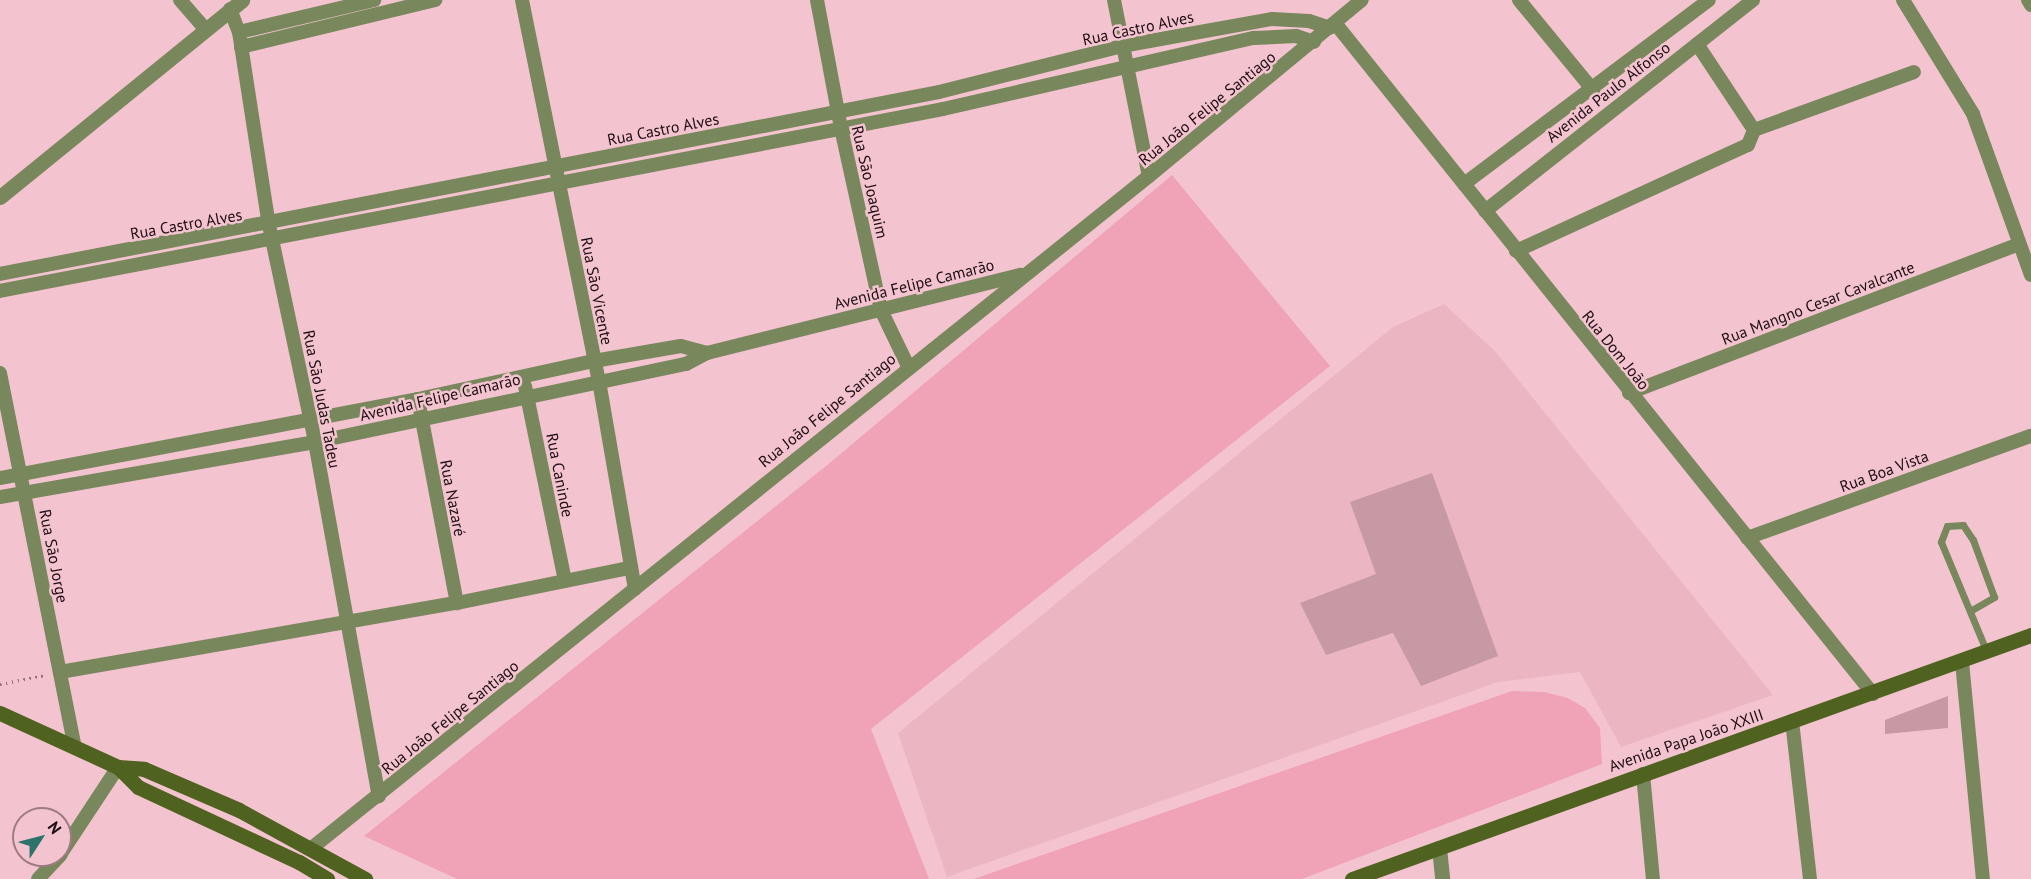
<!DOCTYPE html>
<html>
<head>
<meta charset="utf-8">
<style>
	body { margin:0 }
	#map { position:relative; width:2031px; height:879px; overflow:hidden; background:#f3c4cf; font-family:"PT Sans",sans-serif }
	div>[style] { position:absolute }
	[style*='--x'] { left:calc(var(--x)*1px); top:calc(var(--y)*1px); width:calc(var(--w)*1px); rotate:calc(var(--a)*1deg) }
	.built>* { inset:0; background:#ebb5c1 }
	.green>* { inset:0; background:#f0a2b6 }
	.building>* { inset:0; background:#c799a4 }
	.path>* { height:3px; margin-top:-1.5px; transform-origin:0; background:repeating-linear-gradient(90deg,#93727a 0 1.5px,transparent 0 6px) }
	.service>* { height:7px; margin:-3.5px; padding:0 3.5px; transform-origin:3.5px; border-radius:3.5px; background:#79875d }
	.minor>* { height:14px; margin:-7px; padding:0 7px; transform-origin:7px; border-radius:7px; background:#79875d }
	.tertiary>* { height:15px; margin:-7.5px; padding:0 7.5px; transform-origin:7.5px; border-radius:7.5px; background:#79875d }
	.secondary>* { height:15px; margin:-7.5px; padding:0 7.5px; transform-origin:7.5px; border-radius:7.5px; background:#50621f }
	span { translate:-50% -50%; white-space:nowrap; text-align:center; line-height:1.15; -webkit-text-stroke:5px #f3c4cf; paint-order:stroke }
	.street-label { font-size:16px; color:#1d0d12 }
	.north { position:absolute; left:12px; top:807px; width:60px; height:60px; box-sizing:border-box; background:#f3c4cf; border:2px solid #9d7b83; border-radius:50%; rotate:54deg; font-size:16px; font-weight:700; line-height:24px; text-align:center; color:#1d0d12 }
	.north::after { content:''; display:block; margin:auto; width:21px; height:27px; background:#2d736a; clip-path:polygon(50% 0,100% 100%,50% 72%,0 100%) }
</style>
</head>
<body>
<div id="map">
	<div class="built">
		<i style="clip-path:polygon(1444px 304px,1495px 351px,1773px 695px,1621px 747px,1580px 672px,1498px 682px,947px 877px,898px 733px,1393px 327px)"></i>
	</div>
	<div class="green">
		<i style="clip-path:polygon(1172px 175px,1330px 366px,871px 729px,929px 879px,457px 879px,364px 836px,831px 462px)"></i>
		<i style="clip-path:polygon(1512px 691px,1544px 692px,1568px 698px,1585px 708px,1600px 728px,1602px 764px,1302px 879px,974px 879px)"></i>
	</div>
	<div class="building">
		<i style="clip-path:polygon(1432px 473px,1498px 656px,1421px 686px,1393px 633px,1326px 655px,1300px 603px,1376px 574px,1350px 502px)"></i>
		<i style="clip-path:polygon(1948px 696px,1948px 728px,1885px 734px,1885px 720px)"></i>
	</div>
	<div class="path">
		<i style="--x:0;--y:684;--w:46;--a:-11.3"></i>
	</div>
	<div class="service">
		<i style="--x:1970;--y:611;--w:28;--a:-30"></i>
		<i style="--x:1994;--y:597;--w:61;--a:-110.2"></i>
		<i style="--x:1973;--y:540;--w:18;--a:-124"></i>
		<i style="--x:1963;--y:525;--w:16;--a:176"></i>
		<i style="--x:1947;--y:526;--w:17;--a:111"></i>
		<i style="--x:1941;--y:542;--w:117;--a:67.4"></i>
	</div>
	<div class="minor">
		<i style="--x:180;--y:0;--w:40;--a:49"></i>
		<i style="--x:522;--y:0;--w:389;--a:78.6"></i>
		<i style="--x:599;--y:381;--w:211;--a:80.2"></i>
		<i style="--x:817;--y:0;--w:130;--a:79.4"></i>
		<i style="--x:841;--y:128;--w:186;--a:77.6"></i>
		<i style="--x:881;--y:310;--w:62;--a:64.3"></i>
		<i style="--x:1114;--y:0;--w:179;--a:78.8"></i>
		<i style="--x:1519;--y:0;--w:117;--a:50.6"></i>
		<i style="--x:1903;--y:0;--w:134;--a:58.4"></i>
		<i style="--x:1973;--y:114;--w:171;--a:70.2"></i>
		<i style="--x:2028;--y:0;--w:6;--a:59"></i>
		<i style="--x:230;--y:9;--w:25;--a:69"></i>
		<i style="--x:239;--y:32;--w:195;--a:81.2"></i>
		<i style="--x:269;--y:225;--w:222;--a:78"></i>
		<i style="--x:315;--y:442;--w:360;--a:79.8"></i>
		<i style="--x:1335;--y:23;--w:860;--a:51.28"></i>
		<i style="--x:239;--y:32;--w:139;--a:-13.3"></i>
		<i style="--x:241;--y:47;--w:200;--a:-13.6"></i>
		<i style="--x:1754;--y:130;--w:170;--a:-19.9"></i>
		<i style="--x:1464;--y:184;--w:306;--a:-36.9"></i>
		<i style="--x:1485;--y:211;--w:341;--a:-38.2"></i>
		<i style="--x:1516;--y:251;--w:255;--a:-24.6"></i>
		<i style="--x:1748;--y:145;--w:16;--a:-68"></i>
		<i style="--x:1754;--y:130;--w:103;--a:-123.5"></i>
		<i style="--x:0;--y:274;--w:956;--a:-10.97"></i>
		<i style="--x:939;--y:92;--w:189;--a:-14.1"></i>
		<i style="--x:1122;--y:46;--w:152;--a:-10.2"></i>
		<i style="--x:1272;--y:19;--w:37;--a:3"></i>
		<i style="--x:1309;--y:21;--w:22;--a:18"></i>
		<i style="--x:0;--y:291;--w:960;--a:-10.92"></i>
		<i style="--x:943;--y:109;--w:319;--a:-12.9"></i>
		<i style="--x:1254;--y:38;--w:42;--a:-2.7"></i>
		<i style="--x:1296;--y:36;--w:19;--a:18"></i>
		<i style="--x:0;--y:373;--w:381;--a:78.7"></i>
		<i style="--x:525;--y:386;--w:199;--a:78.4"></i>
		<i style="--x:1629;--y:393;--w:417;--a:-20.9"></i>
		<i style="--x:418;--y:399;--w:208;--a:79.2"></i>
		<i style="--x:0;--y:478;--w:425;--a:-10.7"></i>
		<i style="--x:418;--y:399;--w:180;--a:-12.2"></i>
		<i style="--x:594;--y:361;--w:88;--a:-9.8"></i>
		<i style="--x:681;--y:346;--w:27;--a:15"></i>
		<i style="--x:0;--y:497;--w:320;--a:-9.9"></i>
		<i style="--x:315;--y:442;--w:379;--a:-11.9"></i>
		<i style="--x:686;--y:364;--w:24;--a:-28"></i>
		<i style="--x:707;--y:353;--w:323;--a:-14"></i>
		<i style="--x:1747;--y:538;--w:302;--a:-19.8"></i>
		<i style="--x:1962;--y:662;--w:218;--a:84.5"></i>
		<i style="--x:60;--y:672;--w:403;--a:-9.9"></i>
		<i style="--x:457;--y:603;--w:176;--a:-11.5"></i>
		<i style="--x:1792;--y:721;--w:159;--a:83.5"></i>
		<i style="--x:1643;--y:774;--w:105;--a:84.6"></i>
		<i style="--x:313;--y:847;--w:1072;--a:-38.75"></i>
		<i style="--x:1149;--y:176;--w:276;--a:-39.6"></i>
		<i style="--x:60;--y:855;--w:105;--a:-56.6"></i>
		<i style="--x:38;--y:879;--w:33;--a:-47"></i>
	</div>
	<div class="tertiary">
		<i style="--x:0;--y:197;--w:312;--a:-39.1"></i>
		<i style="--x:1439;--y:848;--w:31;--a:84"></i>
	</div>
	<div class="secondary">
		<i style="--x:0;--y:713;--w:130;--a:24.6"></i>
		<i style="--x:118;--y:767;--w:28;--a:45"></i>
		<i style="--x:138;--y:787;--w:178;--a:25"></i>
		<i style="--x:299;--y:862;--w:33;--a:31"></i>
		<i style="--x:118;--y:767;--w:26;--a:4"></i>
		<i style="--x:144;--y:769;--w:103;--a:23.3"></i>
		<i style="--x:239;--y:810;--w:144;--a:28.7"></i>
		<i style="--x:1352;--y:879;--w:722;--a:-19.77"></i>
	</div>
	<div class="street-label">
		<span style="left:1138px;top:28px;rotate:-12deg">Rua Castro Alves</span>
		<span style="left:1608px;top:92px;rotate:-38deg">Avenida Paulo Alfonso</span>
		<span style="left:1207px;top:108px;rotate:-39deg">Rua João Felipe Santiago</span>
		<span style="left:663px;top:129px;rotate:-11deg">Rua Castro Alves</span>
		<span style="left:870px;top:182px;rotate:77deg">Rua São Joaquim</span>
		<span style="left:186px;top:224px;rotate:-10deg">Rua Castro Alves</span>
		<span style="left:914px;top:284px;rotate:-14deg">Avenida Felipe Camarão</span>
		<span style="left:597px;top:291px;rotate:79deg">Rua São Vicente</span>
		<span style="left:1818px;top:303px;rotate:-21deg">Rua Mangno Cesar Cavalcante</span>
		<span style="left:1616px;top:350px;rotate:51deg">Rua Dom João</span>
		<span style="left:440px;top:397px;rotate:-13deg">Avenida Felipe Camarão</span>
		<span style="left:322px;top:399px;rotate:79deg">Rua São Judas Tadeu</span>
		<span style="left:827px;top:410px;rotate:-39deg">Rua João Felipe Santiago</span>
		<span style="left:1884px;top:471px;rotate:-20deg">Rua Boa Vista</span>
		<span style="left:560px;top:475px;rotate:79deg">Rua Caninde</span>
		<span style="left:453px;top:498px;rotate:79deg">Rua Nazaré</span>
		<span style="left:54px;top:556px;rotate:79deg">Rua São Jorge</span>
		<span style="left:450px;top:717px;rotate:-39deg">Rua João Felipe Santiago</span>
		<span style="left:1686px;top:740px;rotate:-19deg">Avenida Papa João XXIII</span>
	</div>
	<div class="north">N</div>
</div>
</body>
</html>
